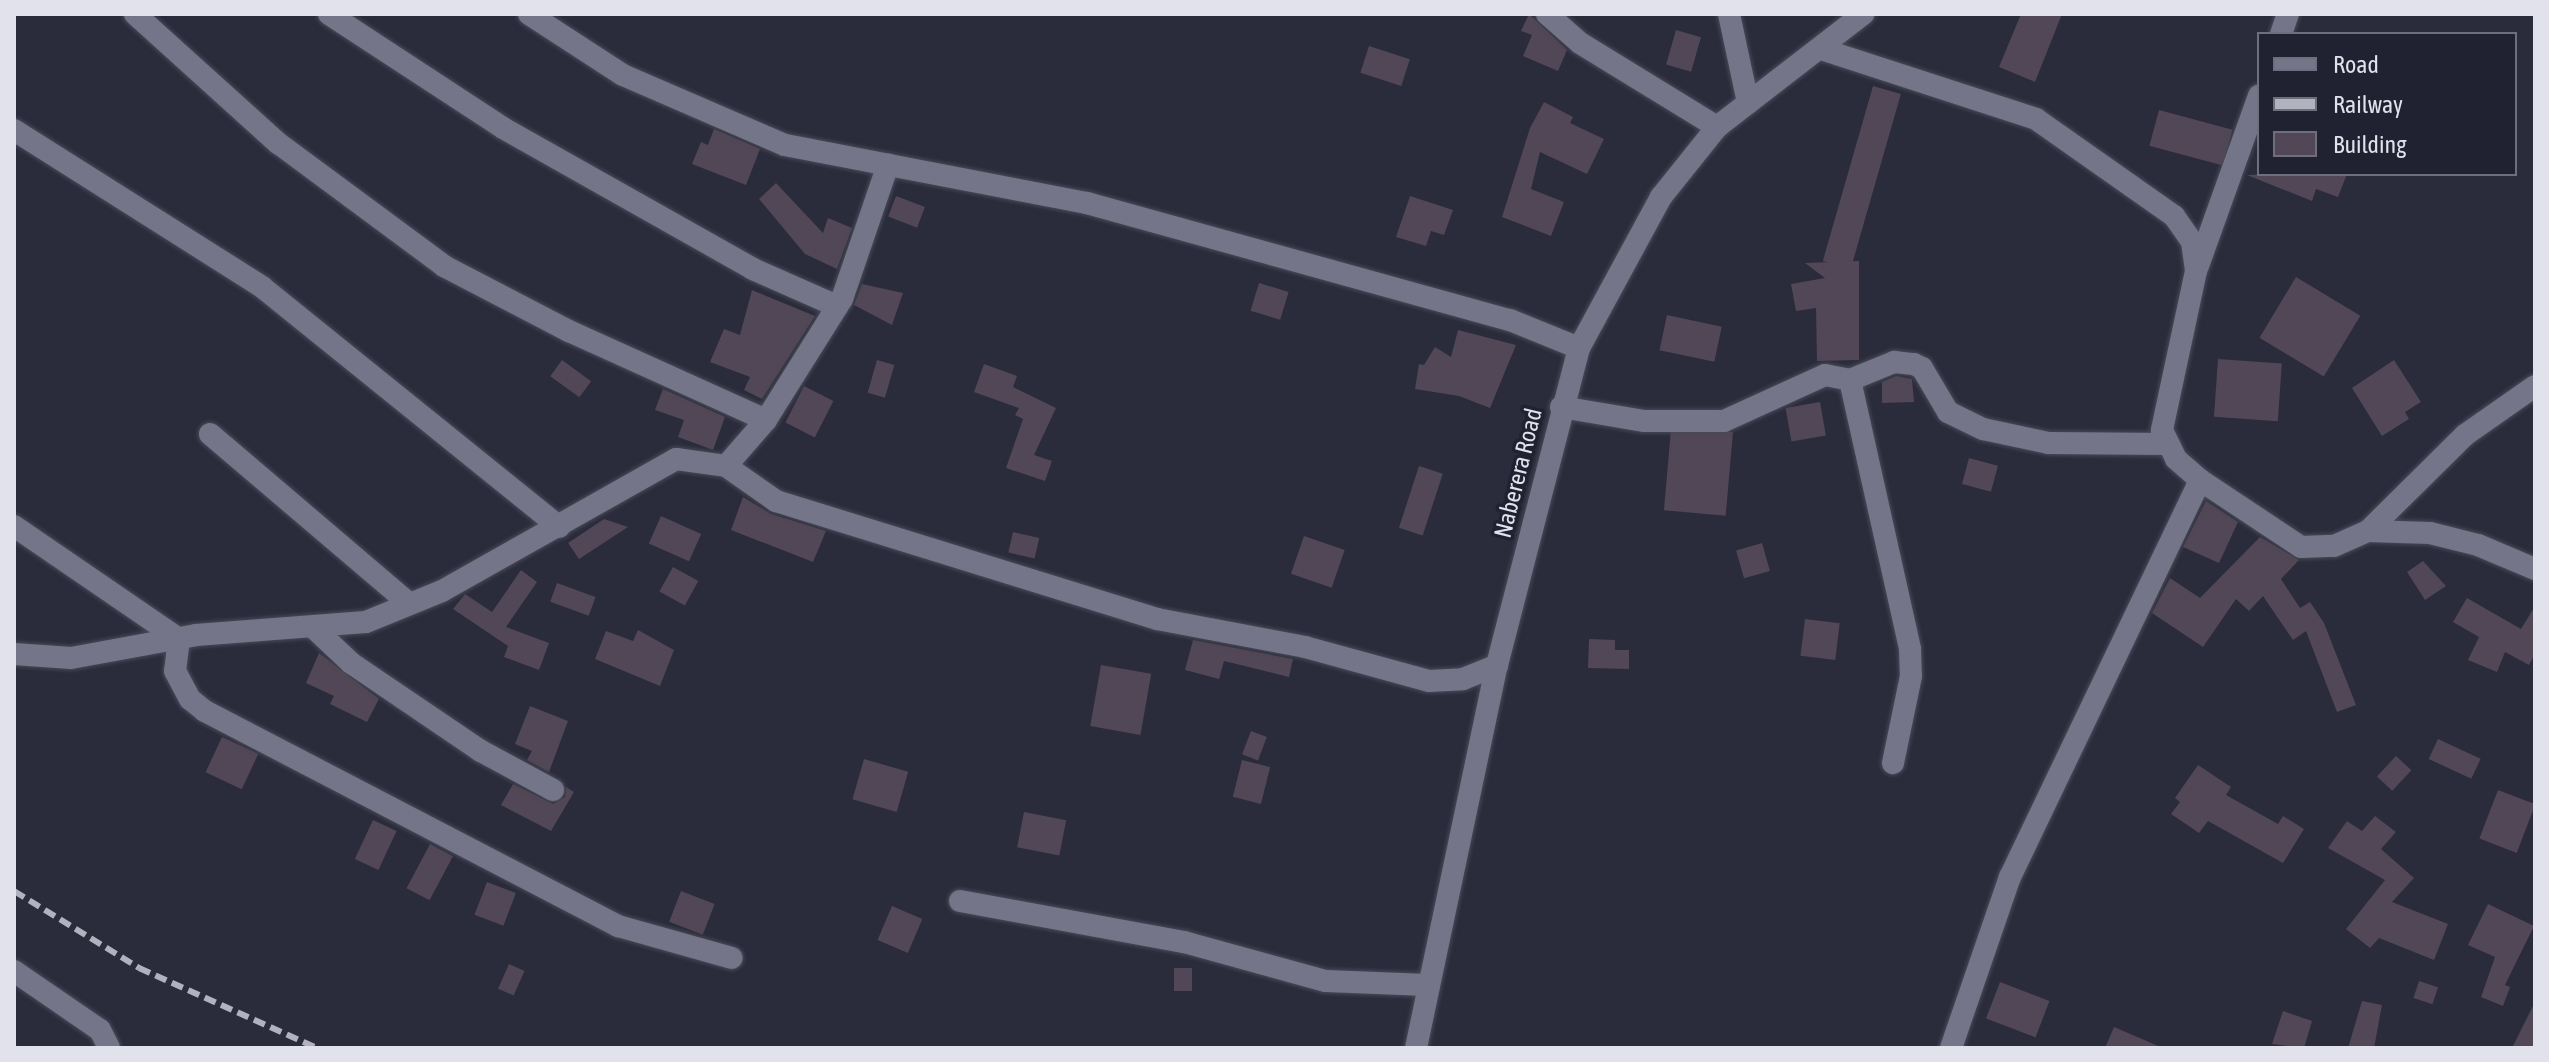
<!DOCTYPE html>
<html>
<head>
<meta charset="utf-8">
<style>
	body { margin:0 }
	#map { position:relative; width:2549px; height:1062px; overflow:hidden; background:#2a2b3b; font-family:"Asap Condensed",sans-serif }
	div>[style] { position:absolute }
	[style*='--x'] { left:calc(var(--x)*1px); top:calc(var(--y)*1px); width:calc(var(--w)*1px); rotate:calc(var(--a)*1deg) }
	.building>* { inset:0; background:#524756; transform-origin:0 0 }
	.roads { filter:drop-shadow(0 0 2px #494a57) drop-shadow(0 0 2px #494a57) }
	.minor>* { height:22px; margin:-11px; padding:0 11px; transform-origin:11px; border-radius:11px; background:#747588 }
	.tertiary>* { height:22px; margin:-11px; padding:0 11px; transform-origin:11px; border-radius:11px; background:#747588 }
	.rail>* { height:6px; margin-top:-3px; transform-origin:0; background:repeating-linear-gradient(90deg,#b1b2be 0 12px,transparent 0 18px) }
	span { translate:-50% -50%; white-space:nowrap; text-align:center; line-height:1.15; -webkit-text-stroke:7px #212231; paint-order:stroke }
	.street-label { font-size:24px; color:#e1e2ec }
	.frame { position:absolute; inset:0; border:16px solid #e1e2ec; pointer-events:none }
	.legend { position:absolute; left:2257px; top:32px; width:260px; height:144px; box-sizing:border-box; background:#212231; border:2px solid #6e6f7c; margin:0; padding:10px 14px; list-style:none; font-size:24px; color:#e1e2ec }
	.legend li { display:flex; align-items:center; gap:16px; height:40px }
	.legend b { width:40px; border:2px solid #6e6f7c }
</style>
</head>
<body>
<div id="map">
	<div class="building">
		<i style="clip-path:polygon(1529px 14px,1567px 50px,1558px 71px,1523px 56px,1532px 35px,1521px 31px)"></i>
		<i style="clip-path:polygon(2021px 14px,2062px 14px,2035px 82px,1999px 67px)"></i>
		<i style="left:1676px;top:30px;width:26px;height:36px;rotate:16deg"></i>
		<i style="left:1369px;top:46px;width:43px;height:28px;rotate:18deg"></i>
		<i style="left:1873px;top:86px;width:29px;height:182px;rotate:16deg"></i>
		<i style="clip-path:polygon(1544px 102px,1573px 117px,1570px 123px,1604px 139px,1587px 174px,1540px 152px,1531px 189px,1564px 202px,1551px 236px,1502px 217px,1530px 128px)"></i>
		<i style="left:2159px;top:110px;width:76px;height:37px;rotate:15deg"></i>
		<i style="clip-path:polygon(714px 129px,760px 149px,746px 185px,692px 164px,701px 142px,708px 145px)"></i>
		<i style="clip-path:polygon(2281px 174px,2347px 174px,2338px 197px,2316px 189px,2312px 201px,2247px 175px)"></i>
		<i style="clip-path:polygon(776px 183px,823px 233px,828px 218px,852px 228px,837px 269px,805px 254px,759px 199px)"></i>
		<i style="left:896px;top:196px;width:31px;height:22px;rotate:21deg"></i>
		<i style="clip-path:polygon(1410px 196px,1453px 210px,1444px 235px,1431px 231px,1426px 246px,1396px 237px)"></i>
		<i style="clip-path:polygon(1859px 261px,1859px 360px,1817px 361px,1816px 308px,1796px 311px,1791px 284px,1825px 278px,1805px 263px)"></i>
		<i style="left:2296px;top:277px;width:75px;height:71px;rotate:31deg"></i>
		<i style="left:1259px;top:283px;width:31px;height:29px;rotate:17deg"></i>
		<i style="clip-path:polygon(862px 284px,903px 293px,892px 325px,854px 305px)"></i>
		<i style="clip-path:polygon(752px 290px,815px 316px,762px 399px,744px 390px,750px 377px,710px 362px,724px 329px,740px 335px)"></i>
		<i style="left:1667px;top:315px;width:56px;height:36px;rotate:12deg"></i>
		<i style="clip-path:polygon(1458px 330px,1516px 345px,1490px 408px,1459px 396px,1415px 389px,1419px 364px,1424px 365px,1435px 347px,1451px 357px)"></i>
		<i style="left:2218px;top:359px;width:64px;height:58px;rotate:4deg"></i>
		<i style="left:562px;top:360px;width:36px;height:20px;rotate:36deg"></i>
		<i style="left:877px;top:360px;width:18px;height:34px;rotate:16deg"></i>
		<i style="clip-path:polygon(2394px 360px,2421px 402px,2405px 412px,2409px 419px,2382px 436px,2352px 388px)"></i>
		<i style="clip-path:polygon(984px 364px,1017px 376px,1013px 387px,1056px 408px,1034px 455px,1052px 461px,1045px 481px,1006px 468px,1023px 419px,1015px 415px,1019px 408px,974px 392px)"></i>
		<i style="clip-path:polygon(1896px 376px,1912px 379px,1914px 402px,1882px 403px,1882px 382px)"></i>
		<i style="left:804px;top:386px;width:33px;height:41px;rotate:27deg"></i>
		<i style="clip-path:polygon(663px 389px,725px 417px,713px 450px,678px 437px,684px 420px,655px 410px)"></i>
		<i style="left:1820px;top:402px;width:34px;height:35px;rotate:80deg"></i>
		<i style="left:1733px;top:432px;width:84px;height:62px;rotate:95deg"></i>
		<i style="left:1969px;top:458px;width:30px;height:27px;rotate:15deg"></i>
		<i style="left:1419px;top:466px;width:25px;height:65px;rotate:18deg"></i>
		<i style="clip-path:polygon(743px 497px,771px 514px,826px 531px,813px 562px,731px 530px)"></i>
		<i style="clip-path:polygon(2206px 501px,2238px 522px,2219px 563px,2183px 547px)"></i>
		<i style="left:661px;top:516px;width:44px;height:30px;rotate:24deg"></i>
		<i style="clip-path:polygon(604px 519px,628px 527px,579px 559px,568px 543px)"></i>
		<i style="left:1013px;top:532px;width:27px;height:21px;rotate:13deg"></i>
		<i style="left:1304px;top:536px;width:43px;height:40px;rotate:19deg"></i>
		<i style="clip-path:polygon(2260px 537px,2299px 560px,2281px 579px,2300px 608px,2310px 602px,2324px 623px,2356px 705px,2337px 712px,2306px 631px,2293px 640px,2263px 596px,2249px 611px,2236px 599px,2203px 647px,2152px 613px,2170px 578px,2200px 598px)"></i>
		<i style="left:1762px;top:543px;width:29px;height:27px;rotate:74deg"></i>
		<i style="clip-path:polygon(2423px 561px,2446px 586px,2425px 600px,2407px 572px)"></i>
		<i style="left:673px;top:567px;width:29px;height:28px;rotate:29deg"></i>
		<i style="clip-path:polygon(521px 570px,537px 582px,506px 627px,549px 643px,539px 670px,504px 657px,508px 646px,453px 609px,465px 594px,492px 612px)"></i>
		<i style="left:557px;top:583px;width:41px;height:20px;rotate:20deg"></i>
		<i style="clip-path:polygon(2467px 598px,2521px 629px,2535px 606px,2535px 654px,2529px 665px,2505px 652px,2497px 672px,2468px 660px,2479px 637px,2453px 622px)"></i>
		<i style="left:1805px;top:619px;width:35px;height:37px;rotate:7deg"></i>
		<i style="clip-path:polygon(638px 630px,674px 650px,660px 686px,595px 659px,606px 631px,633px 641px)"></i>
		<i style="clip-path:polygon(1589px 639px,1615px 640px,1615px 650px,1629px 650px,1629px 669px,1588px 668px)"></i>
		<i style="clip-path:polygon(1193px 640px,1293px 659px,1289px 677px,1224px 661px,1219px 679px,1185px 670px)"></i>
		<i style="clip-path:polygon(319px 653px,379px 699px,367px 722px,330px 704px,334px 696px,306px 683px)"></i>
		<i style="left:1101px;top:665px;width:51px;height:62px;rotate:10deg"></i>
		<i style="clip-path:polygon(530px 706px,568px 721px,549px 772px,527px 760px,532px 751px,515px 744px)"></i>
		<i style="left:1251px;top:731px;width:17px;height:25px;rotate:21deg"></i>
		<i style="left:222px;top:737px;width:40px;height:39px;rotate:25deg"></i>
		<i style="left:2438px;top:739px;width:47px;height:22px;rotate:25deg"></i>
		<i style="left:2396px;top:756px;width:21px;height:28px;rotate:43deg"></i>
		<i style="left:864px;top:759px;width:46px;height:42px;rotate:16deg"></i>
		<i style="left:1242px;top:760px;width:29px;height:38px;rotate:14deg"></i>
		<i style="clip-path:polygon(2198px 765px,2231px 787px,2226px 795px,2278px 824px,2283px 816px,2304px 829px,2283px 863px,2208px 821px,2199px 833px,2171px 814px,2180px 802px,2175px 798px)"></i>
		<i style="clip-path:polygon(513px 784px,553px 804px,565px 797px,566px 787px,574px 792px,551px 831px,501px 805px)"></i>
		<i style="left:2498px;top:790px;width:40px;height:52px;rotate:21deg"></i>
		<i style="left:1024px;top:812px;width:43px;height:36px;rotate:11deg"></i>
		<i style="clip-path:polygon(2375px 816px,2396px 832px,2381px 849px,2414px 878px,2392px 902px,2448px 924px,2434px 960px,2379px 938px,2370px 948px,2346px 929px,2385px 880px,2328px 848px,2347px 821px,2362px 831px)"></i>
		<i style="left:373px;top:820px;width:26px;height:43px;rotate:25deg"></i>
		<i style="left:430px;top:844px;width:26px;height:50px;rotate:28deg"></i>
		<i style="left:487px;top:882px;width:31px;height:35px;rotate:21deg"></i>
		<i style="left:681px;top:891px;width:36px;height:33px;rotate:21deg"></i>
		<i style="clip-path:polygon(2488px 904px,2534px 926px,2505px 985px,2510px 987px,2503px 1006px,2481px 997px,2495px 957px,2468px 945px)"></i>
		<i style="left:892px;top:906px;width:33px;height:37px;rotate:23deg"></i>
		<i style="left:509px;top:964px;width:17px;height:27px;rotate:24deg"></i>
		<i style="left:1174px;top:968px;width:18px;height:23px"></i>
		<i style="left:2419px;top:981px;width:20px;height:18px;rotate:18deg"></i>
		<i style="left:2000px;top:982px;width:53px;height:39px;rotate:21deg"></i>
		<i style="clip-path:polygon(2362px 1001px,2382px 1005px,2374px 1048px,2348px 1048px)"></i>
		<i style="clip-path:polygon(2535px 1002px,2535px 1048px,2512px 1048px)"></i>
		<i style="clip-path:polygon(2283px 1011px,2312px 1021px,2304px 1048px,2272px 1044px)"></i>
		<i style="clip-path:polygon(2114px 1027px,2163px 1048px,2105px 1048px)"></i>
	</div>
	<div class="roads">
		<div class="minor">
			<i style="--x:135;--y:14;--w:193;--a:42.1"></i>
			<i style="--x:278;--y:143;--w:207;--a:36.5"></i>
			<i style="--x:444;--y:266;--w:141;--a:27.5"></i>
			<i style="--x:569;--y:331;--w:216;--a:24.3"></i>
			<i style="--x:329;--y:14;--w:208;--a:33.2"></i>
			<i style="--x:503;--y:128;--w:287;--a:29.4"></i>
			<i style="--x:753;--y:269;--w:92;--a:23.8"></i>
			<i style="--x:529;--y:14;--w:112;--a:33"></i>
			<i style="--x:623;--y:75;--w:176;--a:23.4"></i>
			<i style="--x:785;--y:145;--w:308;--a:10.9"></i>
			<i style="--x:1087;--y:203;--w:439;--a:15.5"></i>
			<i style="--x:1510;--y:320;--w:74;--a:22.1"></i>
			<i style="--x:1547;--y:14;--w:44;--a:41.3"></i>
			<i style="--x:1580;--y:43;--w:161;--a:31.5"></i>
			<i style="--x:1729;--y:14;--w:91;--a:77.9"></i>
			<i style="--x:2281;--y:34;--w:21;--a:-71"></i>
			<i style="--x:1821;--y:49;--w:226;--a:18"></i>
			<i style="--x:2036;--y:119;--w:169;--a:35.1"></i>
			<i style="--x:2174;--y:216;--w:32;--a:55"></i>
			<i style="--x:2192;--y:242;--w:29;--a:82"></i>
			<i style="--x:2196;--y:271;--w:163;--a:102.1"></i>
			<i style="--x:2162;--y:430;--w:32;--a:64"></i>
			<i style="--x:2176;--y:459;--w:32;--a:41"></i>
			<i style="--x:2200;--y:480;--w:121;--a:33.6"></i>
			<i style="--x:2301;--y:547;--w:33;--a:-2"></i>
			<i style="--x:2334;--y:546;--w:37;--a:-24"></i>
			<i style="--x:2368;--y:531;--w:62;--a:1.8"></i>
			<i style="--x:2430;--y:533;--w:49;--a:14"></i>
			<i style="--x:2478;--y:545;--w:62;--a:22.8"></i>
			<i style="--x:14;--y:130;--w:294;--a:32.3"></i>
			<i style="--x:262;--y:287;--w:382;--a:38.9"></i>
			<i style="--x:2198;--y:266;--w:181;--a:-70.3"></i>
			<i style="--x:1850;--y:380;--w:48;--a:-22.2"></i>
			<i style="--x:1894;--y:362;--w:20;--a:6"></i>
			<i style="--x:1914;--y:364;--w:9;--a:27"></i>
			<i style="--x:1922;--y:368;--w:51;--a:59.4"></i>
			<i style="--x:1948;--y:412;--w:39;--a:26"></i>
			<i style="--x:1983;--y:429;--w:67;--a:12"></i>
			<i style="--x:2049;--y:443;--w:117;--a:0.5"></i>
			<i style="--x:1561;--y:407;--w:85;--a:9.5"></i>
			<i style="--x:1645;--y:421;--w:79;--a:0"></i>
			<i style="--x:1724;--y:421;--w:111;--a:-24.5"></i>
			<i style="--x:1825;--y:375;--w:25;--a:11"></i>
			<i style="--x:1850;--y:380;--w:276;--a:77.4"></i>
			<i style="--x:1910;--y:649;--w:27;--a:88"></i>
			<i style="--x:1911;--y:676;--w:89;--a:101.7"></i>
			<i style="--x:210;--y:434;--w:262;--a:40.4"></i>
			<i style="--x:726;--y:466;--w:61;--a:35"></i>
			<i style="--x:776;--y:501;--w:399;--a:17.2"></i>
			<i style="--x:1157;--y:619;--w:151;--a:10.7"></i>
			<i style="--x:1305;--y:647;--w:129;--a:15.3"></i>
			<i style="--x:1429;--y:681;--w:34;--a:-3"></i>
			<i style="--x:1463;--y:679;--w:37;--a:-22"></i>
			<i style="--x:14;--y:526;--w:200;--a:34.4"></i>
			<i style="--x:179;--y:639;--w:32;--a:97"></i>
			<i style="--x:175;--y:671;--w:32;--a:62"></i>
			<i style="--x:190;--y:699;--w:19;--a:39"></i>
			<i style="--x:205;--y:711;--w:466;--a:27.5"></i>
			<i style="--x:618;--y:926;--w:118;--a:15.7"></i>
			<i style="--x:2368;--y:531;--w:136;--a:-44.7"></i>
			<i style="--x:2465;--y:435;--w:85;--a:-35"></i>
			<i style="--x:315;--y:629;--w:50;--a:43.4"></i>
			<i style="--x:351;--y:663;--w:157;--a:34.1"></i>
			<i style="--x:481;--y:751;--w:82;--a:28.4"></i>
			<i style="--x:14;--y:654;--w:57;--a:4"></i>
			<i style="--x:71;--y:658;--w:127;--a:-10.4"></i>
			<i style="--x:196;--y:635;--w:170;--a:-4.4"></i>
			<i style="--x:366;--y:622;--w:82;--a:-22.2"></i>
			<i style="--x:442;--y:591;--w:269;--a:-29.4"></i>
			<i style="--x:676;--y:459;--w:50;--a:8"></i>
			<i style="--x:726;--y:466;--w:61;--a:-49"></i>
			<i style="--x:766;--y:420;--w:143;--a:-57.9"></i>
			<i style="--x:842;--y:299;--w:142;--a:-71.1"></i>
			<i style="--x:960;--y:901;--w:228;--a:10.4"></i>
			<i style="--x:1184;--y:942;--w:147;--a:15.4"></i>
			<i style="--x:1326;--y:981;--w:101;--a:2.3"></i>
			<i style="--x:14;--y:971;--w:104;--a:34.5"></i>
			<i style="--x:100;--y:1030;--w:20;--a:63"></i>
			<i style="--x:1951;--y:1048;--w:181;--a:-71"></i>
			<i style="--x:2010;--y:877;--w:440;--a:-64.4"></i>
		</div>
		<div class="tertiary">
			<i style="--x:1416;--y:1048;--w:391;--a:-78.1"></i>
			<i style="--x:1497;--y:665;--w:327;--a:-75.5"></i>
			<i style="--x:1579;--y:348;--w:172;--a:-61.5"></i>
			<i style="--x:1661;--y:197;--w:90;--a:-51.3"></i>
			<i style="--x:1717;--y:127;--w:185;--a:-37.7"></i>
		</div>
	</div>
	<div class="rail">
		<i style="--x:14;--y:891;--w:147;--a:31.6"></i>
		<i style="--x:139;--y:968;--w:195;--a:24.2"></i>
	</div>
	<div class="street-label">
		<span style="left:1518px;top:473px;rotate:-76deg">Naberera Road</span>
	</div>
	<div class="frame"></div>
	<ul class="legend">
	<li><b style="height:10px;background:#747588"></b>Road</li>
	<li><b style="height:10px;background:#b1b2be"></b>Railway</li>
	<li><b style="height:22px;background:#524756"></b>Building</li>
	</ul>
</div>
</body>
</html>
